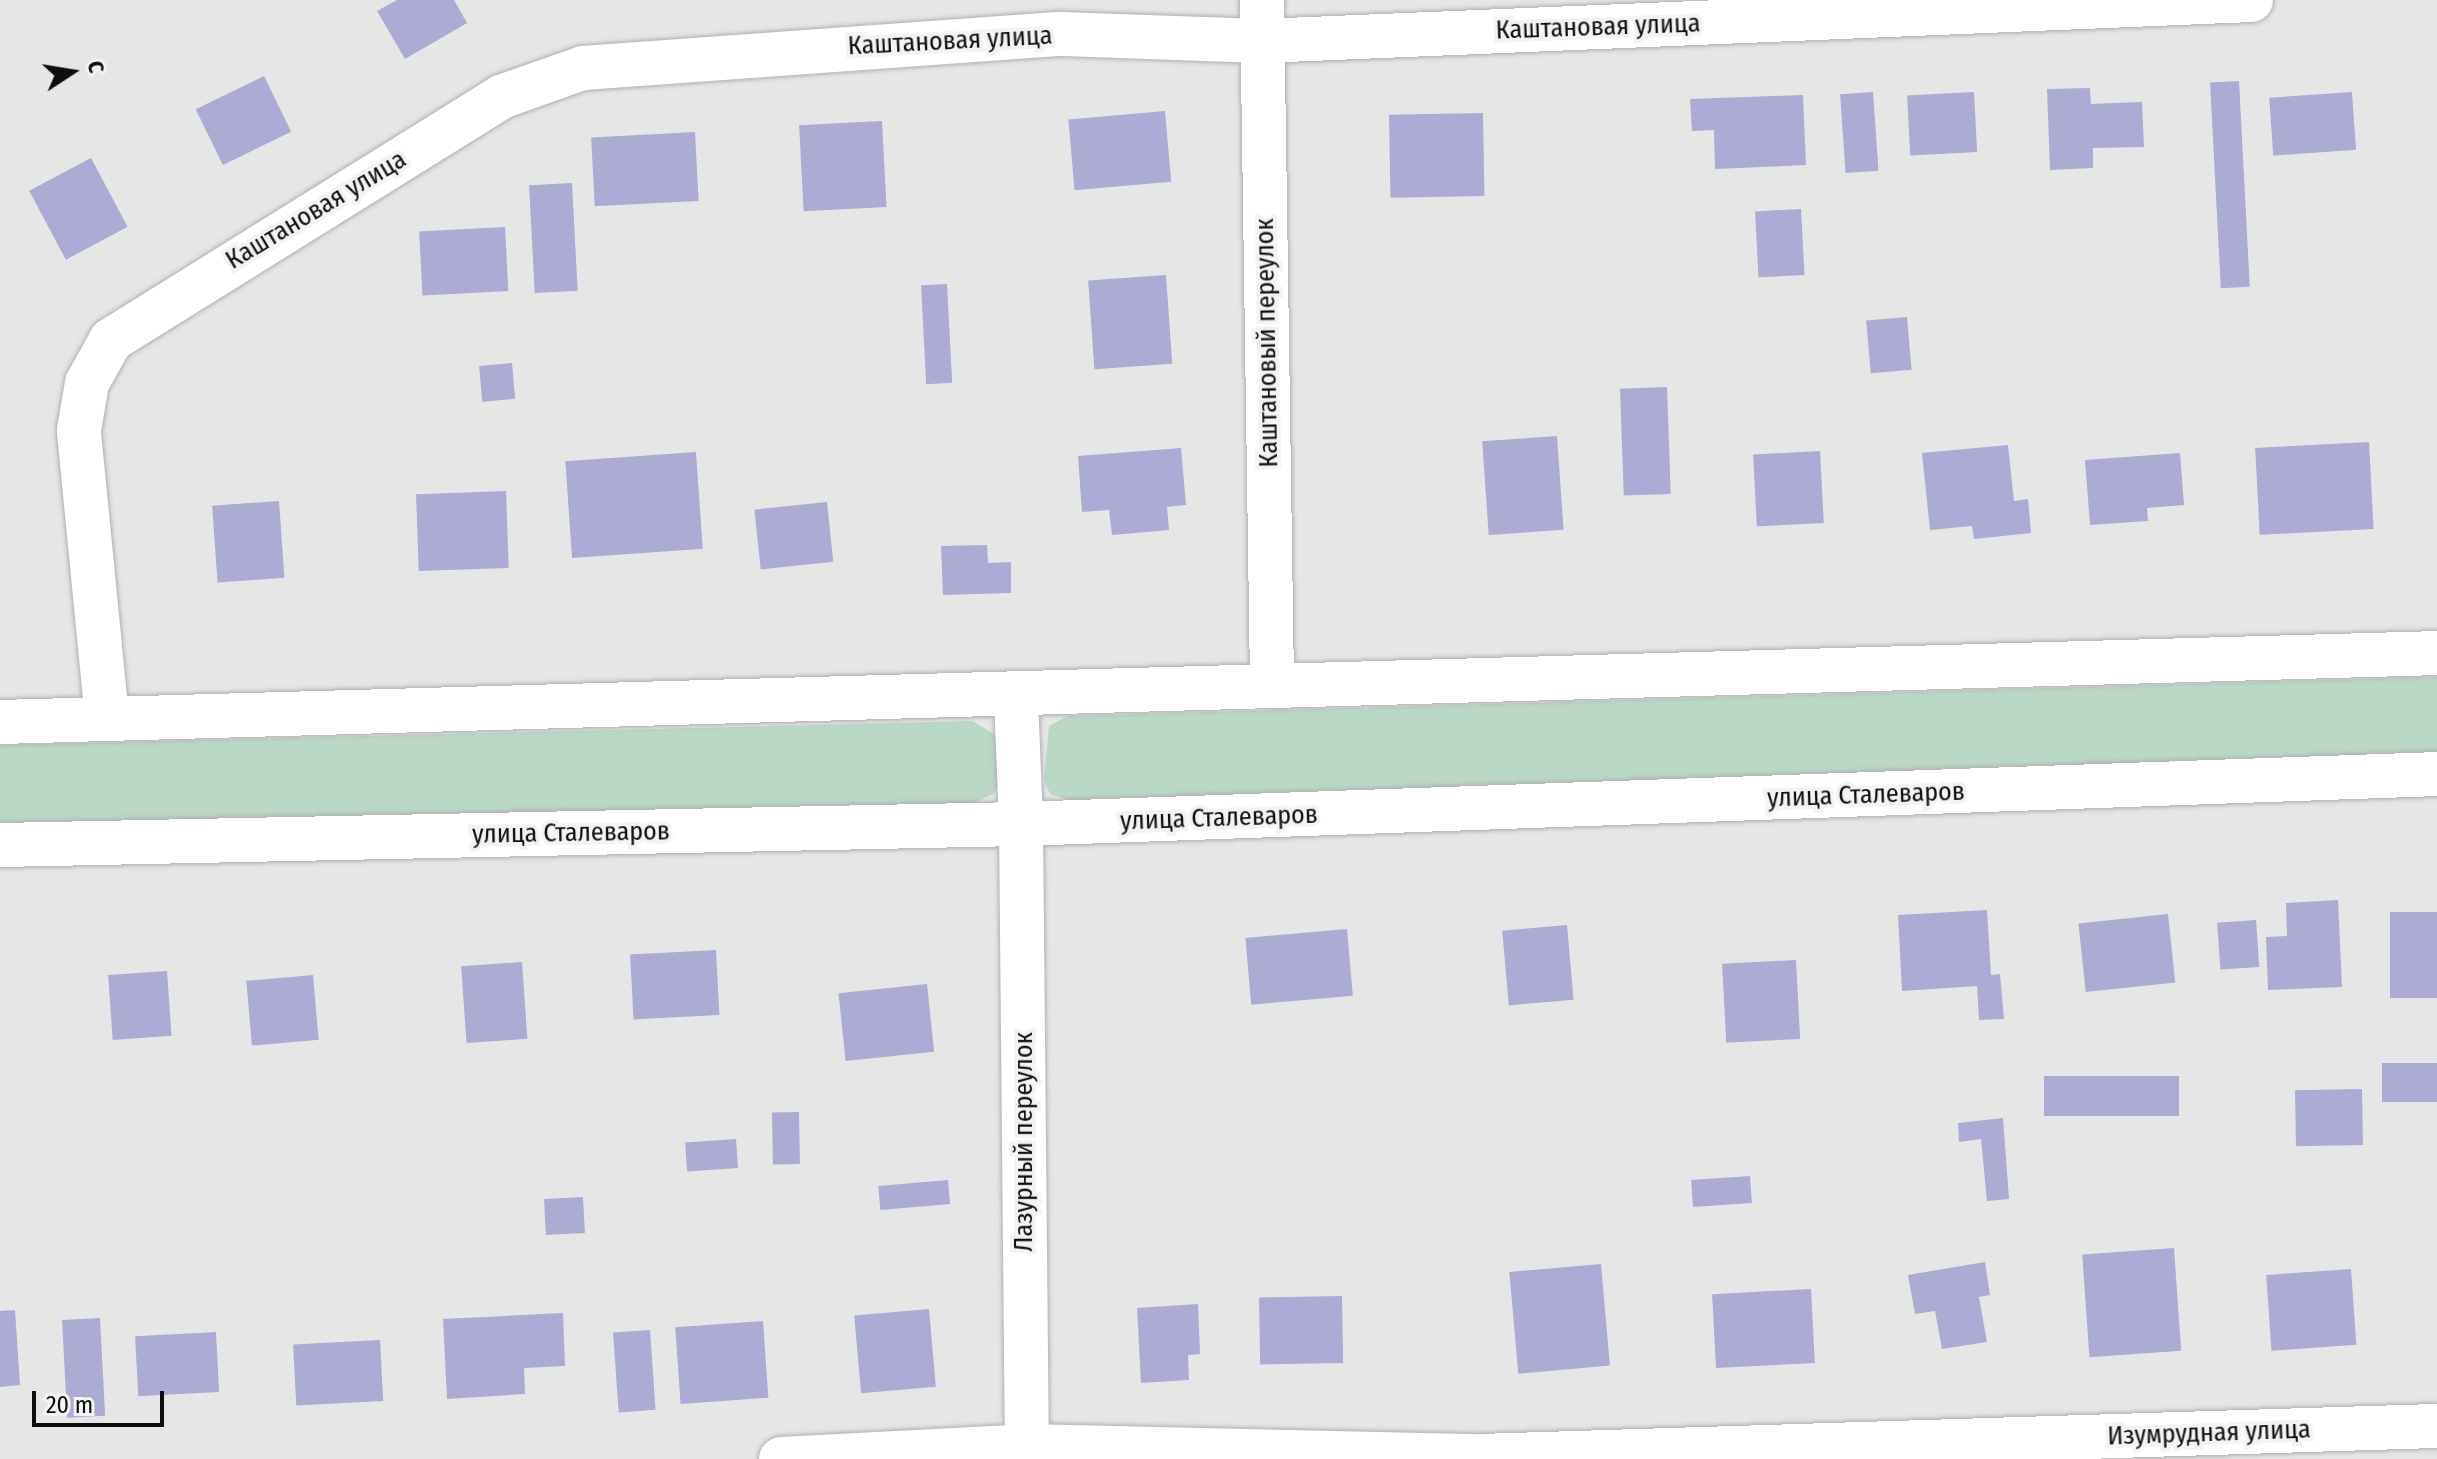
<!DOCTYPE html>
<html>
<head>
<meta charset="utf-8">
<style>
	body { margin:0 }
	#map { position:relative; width:2437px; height:1459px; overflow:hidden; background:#e6e6e7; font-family:"Fira Sans Condensed",sans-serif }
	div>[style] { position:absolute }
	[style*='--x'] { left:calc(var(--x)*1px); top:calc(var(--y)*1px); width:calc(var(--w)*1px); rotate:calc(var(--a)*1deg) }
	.green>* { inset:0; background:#bbd7c5 }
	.building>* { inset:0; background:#ababd4; transform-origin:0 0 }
	.roads { filter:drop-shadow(0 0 2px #b0b0b2) drop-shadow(0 0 2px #b0b0b2) }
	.street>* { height:44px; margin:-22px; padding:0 22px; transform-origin:22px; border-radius:22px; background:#fff }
	.secondary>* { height:44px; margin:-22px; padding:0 22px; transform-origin:22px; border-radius:22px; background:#fff }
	span { translate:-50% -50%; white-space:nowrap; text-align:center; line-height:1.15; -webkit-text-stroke:8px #f3f3f4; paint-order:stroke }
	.street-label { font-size:26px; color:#0e0e0f }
	.north { position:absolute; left:32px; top:32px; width:80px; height:80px; -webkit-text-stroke:6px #f3f3f4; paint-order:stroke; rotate:78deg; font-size:22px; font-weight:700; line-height:32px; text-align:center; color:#0e0e0f }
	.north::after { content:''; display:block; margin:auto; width:28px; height:36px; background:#0e0e0f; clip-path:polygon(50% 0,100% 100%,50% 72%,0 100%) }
	.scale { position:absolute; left:32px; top:1391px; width:132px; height:36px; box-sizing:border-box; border:4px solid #0e0e0f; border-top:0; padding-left:10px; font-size:24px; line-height:28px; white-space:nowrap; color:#0e0e0f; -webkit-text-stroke:6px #f3f3f4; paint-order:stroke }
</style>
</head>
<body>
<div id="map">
	<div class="green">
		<i style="clip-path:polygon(2437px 677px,2437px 759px,1069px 800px,1050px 794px,1044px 780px,1049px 726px,1068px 716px)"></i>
		<i style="clip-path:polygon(972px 721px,1001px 738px,1002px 780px,993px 794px,971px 804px,0 824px,0 745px)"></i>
	</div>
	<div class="building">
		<i style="clip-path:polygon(397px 0,454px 0,467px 23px,405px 59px,377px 11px)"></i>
		<i style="left:264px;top:76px;width:62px;height:76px;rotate:64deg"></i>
		<i style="left:2239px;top:81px;width:206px;height:29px;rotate:87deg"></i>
		<i style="clip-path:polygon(2090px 88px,2091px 104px,2142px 102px,2144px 147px,2093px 148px,2093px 168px,2050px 170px,2047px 89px)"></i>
		<i style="left:1873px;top:92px;width:79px;height:33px;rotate:86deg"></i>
		<i style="left:1974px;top:92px;width:60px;height:67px;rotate:87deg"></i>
		<i style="left:2352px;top:92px;width:58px;height:83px;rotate:86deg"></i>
		<i style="clip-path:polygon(1803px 95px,1806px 165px,1715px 169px,1714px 130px,1692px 131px,1690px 99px)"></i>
		<i style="left:1165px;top:111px;width:71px;height:97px;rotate:85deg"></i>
		<i style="left:1483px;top:113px;width:83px;height:94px;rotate:89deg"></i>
		<i style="left:882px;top:121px;width:86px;height:83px;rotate:87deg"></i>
		<i style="left:695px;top:132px;width:69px;height:104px;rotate:87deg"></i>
		<i style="left:91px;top:158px;width:78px;height:70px;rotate:62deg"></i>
		<i style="left:572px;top:183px;width:108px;height:43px;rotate:87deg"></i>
		<i style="left:1801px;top:209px;width:66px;height:46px;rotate:87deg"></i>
		<i style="left:505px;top:227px;width:64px;height:86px;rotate:87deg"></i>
		<i style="left:1166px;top:275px;width:89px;height:78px;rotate:86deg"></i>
		<i style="left:947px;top:284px;width:99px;height:26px;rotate:87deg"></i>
		<i style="left:1907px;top:317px;width:53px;height:41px;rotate:85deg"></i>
		<i style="left:512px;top:363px;width:36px;height:33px;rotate:85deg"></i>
		<i style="left:1667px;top:387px;width:107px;height:47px;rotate:88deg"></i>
		<i style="left:1557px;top:436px;width:94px;height:75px;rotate:86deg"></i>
		<i style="left:2369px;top:442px;width:87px;height:114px;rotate:87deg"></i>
		<i style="clip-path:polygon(2008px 445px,2014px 501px,2028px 499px,2031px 533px,1974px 539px,1972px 526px,1930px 530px,1922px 453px)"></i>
		<i style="clip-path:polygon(1181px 448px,1186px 505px,1167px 507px,1169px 530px,1112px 535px,1109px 510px,1082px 512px,1078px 456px)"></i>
		<i style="left:1820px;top:451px;width:72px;height:67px;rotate:87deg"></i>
		<i style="left:696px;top:452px;width:97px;height:131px;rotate:86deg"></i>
		<i style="clip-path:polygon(2180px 453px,2184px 505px,2147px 508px,2148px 521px,2090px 525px,2085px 460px)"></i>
		<i style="left:506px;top:491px;width:77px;height:90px;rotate:88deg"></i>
		<i style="left:279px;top:501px;width:77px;height:67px;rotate:86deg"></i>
		<i style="left:827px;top:502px;width:60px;height:73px;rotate:84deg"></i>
		<i style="clip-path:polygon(987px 545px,988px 563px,1011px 562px,1011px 593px,943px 595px,941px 546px)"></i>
		<i style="clip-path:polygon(2338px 900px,2342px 987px,2268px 990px,2266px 937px,2287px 936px,2286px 903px)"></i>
		<i style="clip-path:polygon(1987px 910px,1991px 975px,2000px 974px,2004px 1019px,1979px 1020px,1977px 986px,1902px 991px,1898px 915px)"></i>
		<i style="left:2437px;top:912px;width:86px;height:47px;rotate:90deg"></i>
		<i style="left:2168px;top:914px;width:69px;height:90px;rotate:84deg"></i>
		<i style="left:2256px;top:920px;width:47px;height:39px;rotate:86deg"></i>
		<i style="left:1567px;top:925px;width:75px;height:65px;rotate:85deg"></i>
		<i style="left:1347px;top:929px;width:67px;height:102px;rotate:85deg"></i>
		<i style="left:716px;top:950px;width:65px;height:86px;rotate:87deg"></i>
		<i style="left:1796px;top:960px;width:79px;height:74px;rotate:87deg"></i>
		<i style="left:522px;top:962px;width:77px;height:61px;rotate:86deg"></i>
		<i style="left:167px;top:971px;width:65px;height:59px;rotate:86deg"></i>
		<i style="left:313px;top:975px;width:65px;height:67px;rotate:85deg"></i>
		<i style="left:927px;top:984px;width:68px;height:89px;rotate:84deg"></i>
		<i style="left:2382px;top:1063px;width:55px;height:39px"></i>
		<i style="left:2179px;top:1076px;width:40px;height:135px;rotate:90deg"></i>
		<i style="left:2362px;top:1089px;width:56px;height:67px;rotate:89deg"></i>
		<i style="left:799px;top:1112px;width:52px;height:27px;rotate:89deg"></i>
		<i style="clip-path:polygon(2003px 1118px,2009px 1199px,1987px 1201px,1981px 1139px,1959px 1142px,1958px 1123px)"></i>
		<i style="left:736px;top:1139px;width:29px;height:51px;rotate:86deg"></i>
		<i style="left:1750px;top:1176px;width:27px;height:59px;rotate:86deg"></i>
		<i style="left:948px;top:1180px;width:24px;height:70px;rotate:85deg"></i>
		<i style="left:583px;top:1197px;width:36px;height:39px;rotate:87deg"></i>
		<i style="left:2174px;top:1248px;width:103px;height:92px;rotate:86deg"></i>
		<i style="clip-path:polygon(1985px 1262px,1990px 1295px,1979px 1297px,1987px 1342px,1942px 1349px,1935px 1311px,1915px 1314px,1908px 1275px)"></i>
		<i style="left:1601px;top:1264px;width:102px;height:92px;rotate:85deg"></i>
		<i style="left:2351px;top:1269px;width:76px;height:85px;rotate:86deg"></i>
		<i style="left:1811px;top:1289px;width:74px;height:99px;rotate:87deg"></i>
		<i style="left:1342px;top:1296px;width:67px;height:83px;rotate:89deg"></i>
		<i style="clip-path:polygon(1198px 1304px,1200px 1354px,1188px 1355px,1189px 1380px,1141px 1383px,1137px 1308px)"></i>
		<i style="left:929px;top:1309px;width:78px;height:75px;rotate:85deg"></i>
		<i style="clip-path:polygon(15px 1310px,20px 1385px,0 1387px,0 1311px)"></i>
		<i style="clip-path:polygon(563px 1313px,565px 1366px,524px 1368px,525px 1394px,447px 1399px,443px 1319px)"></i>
		<i style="left:100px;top:1318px;width:98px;height:38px;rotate:87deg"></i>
		<i style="left:763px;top:1321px;width:77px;height:88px;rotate:86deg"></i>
		<i style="left:650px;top:1330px;width:80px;height:37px;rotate:86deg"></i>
		<i style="left:216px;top:1332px;width:60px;height:81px;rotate:87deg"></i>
		<i style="left:380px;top:1340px;width:61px;height:87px;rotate:87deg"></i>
	</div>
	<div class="roads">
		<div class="street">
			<i style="--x:1262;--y:0;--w:686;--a:89.16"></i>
			<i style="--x:107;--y:718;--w:289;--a:-95.6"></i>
			<i style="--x:79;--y:430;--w:48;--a:-80.3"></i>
			<i style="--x:87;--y:383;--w:49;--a:-60.8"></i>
			<i style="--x:111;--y:340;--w:460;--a:-31.9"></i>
			<i style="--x:501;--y:97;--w:87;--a:-19.5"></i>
			<i style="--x:583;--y:68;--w:479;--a:-4.1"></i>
			<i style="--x:1061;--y:34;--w:200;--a:2"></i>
			<i style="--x:1261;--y:41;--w:991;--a:-2.37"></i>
			<i style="--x:1021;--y:824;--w:635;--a:89.46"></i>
			<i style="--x:781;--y:1459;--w:246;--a:-3"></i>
			<i style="--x:1027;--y:1446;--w:453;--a:1.3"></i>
			<i style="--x:1480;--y:1456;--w:957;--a:-1.8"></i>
		</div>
		<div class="secondary">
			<i style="--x:1016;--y:698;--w:126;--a:87.7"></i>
			<i style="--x:0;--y:722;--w:2438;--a:-1.62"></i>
			<i style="--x:0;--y:845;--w:1021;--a:-1.18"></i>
			<i style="--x:1021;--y:824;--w:1417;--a:-2.02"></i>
		</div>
	</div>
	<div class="street-label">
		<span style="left:1598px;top:27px;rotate:-2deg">Каштановая улица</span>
		<span style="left:950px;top:41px;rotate:-3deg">Каштановая улица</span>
		<span style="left:316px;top:210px;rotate:-31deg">Каштановая улица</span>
		<span style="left:1267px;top:343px;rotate:-91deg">Каштановый переулок</span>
		<span style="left:1866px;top:795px;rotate:-2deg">улица Сталеваров</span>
		<span style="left:1219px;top:818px;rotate:-2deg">улица Сталеваров</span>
		<span style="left:571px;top:833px;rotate:-1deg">улица Сталеваров</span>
		<span style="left:1024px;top:1142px;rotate:-90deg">Лазурный переулок</span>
		<span style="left:2209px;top:1433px;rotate:-2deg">Изумрудная улица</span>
	</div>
	<div class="north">С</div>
	<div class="scale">20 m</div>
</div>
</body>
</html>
